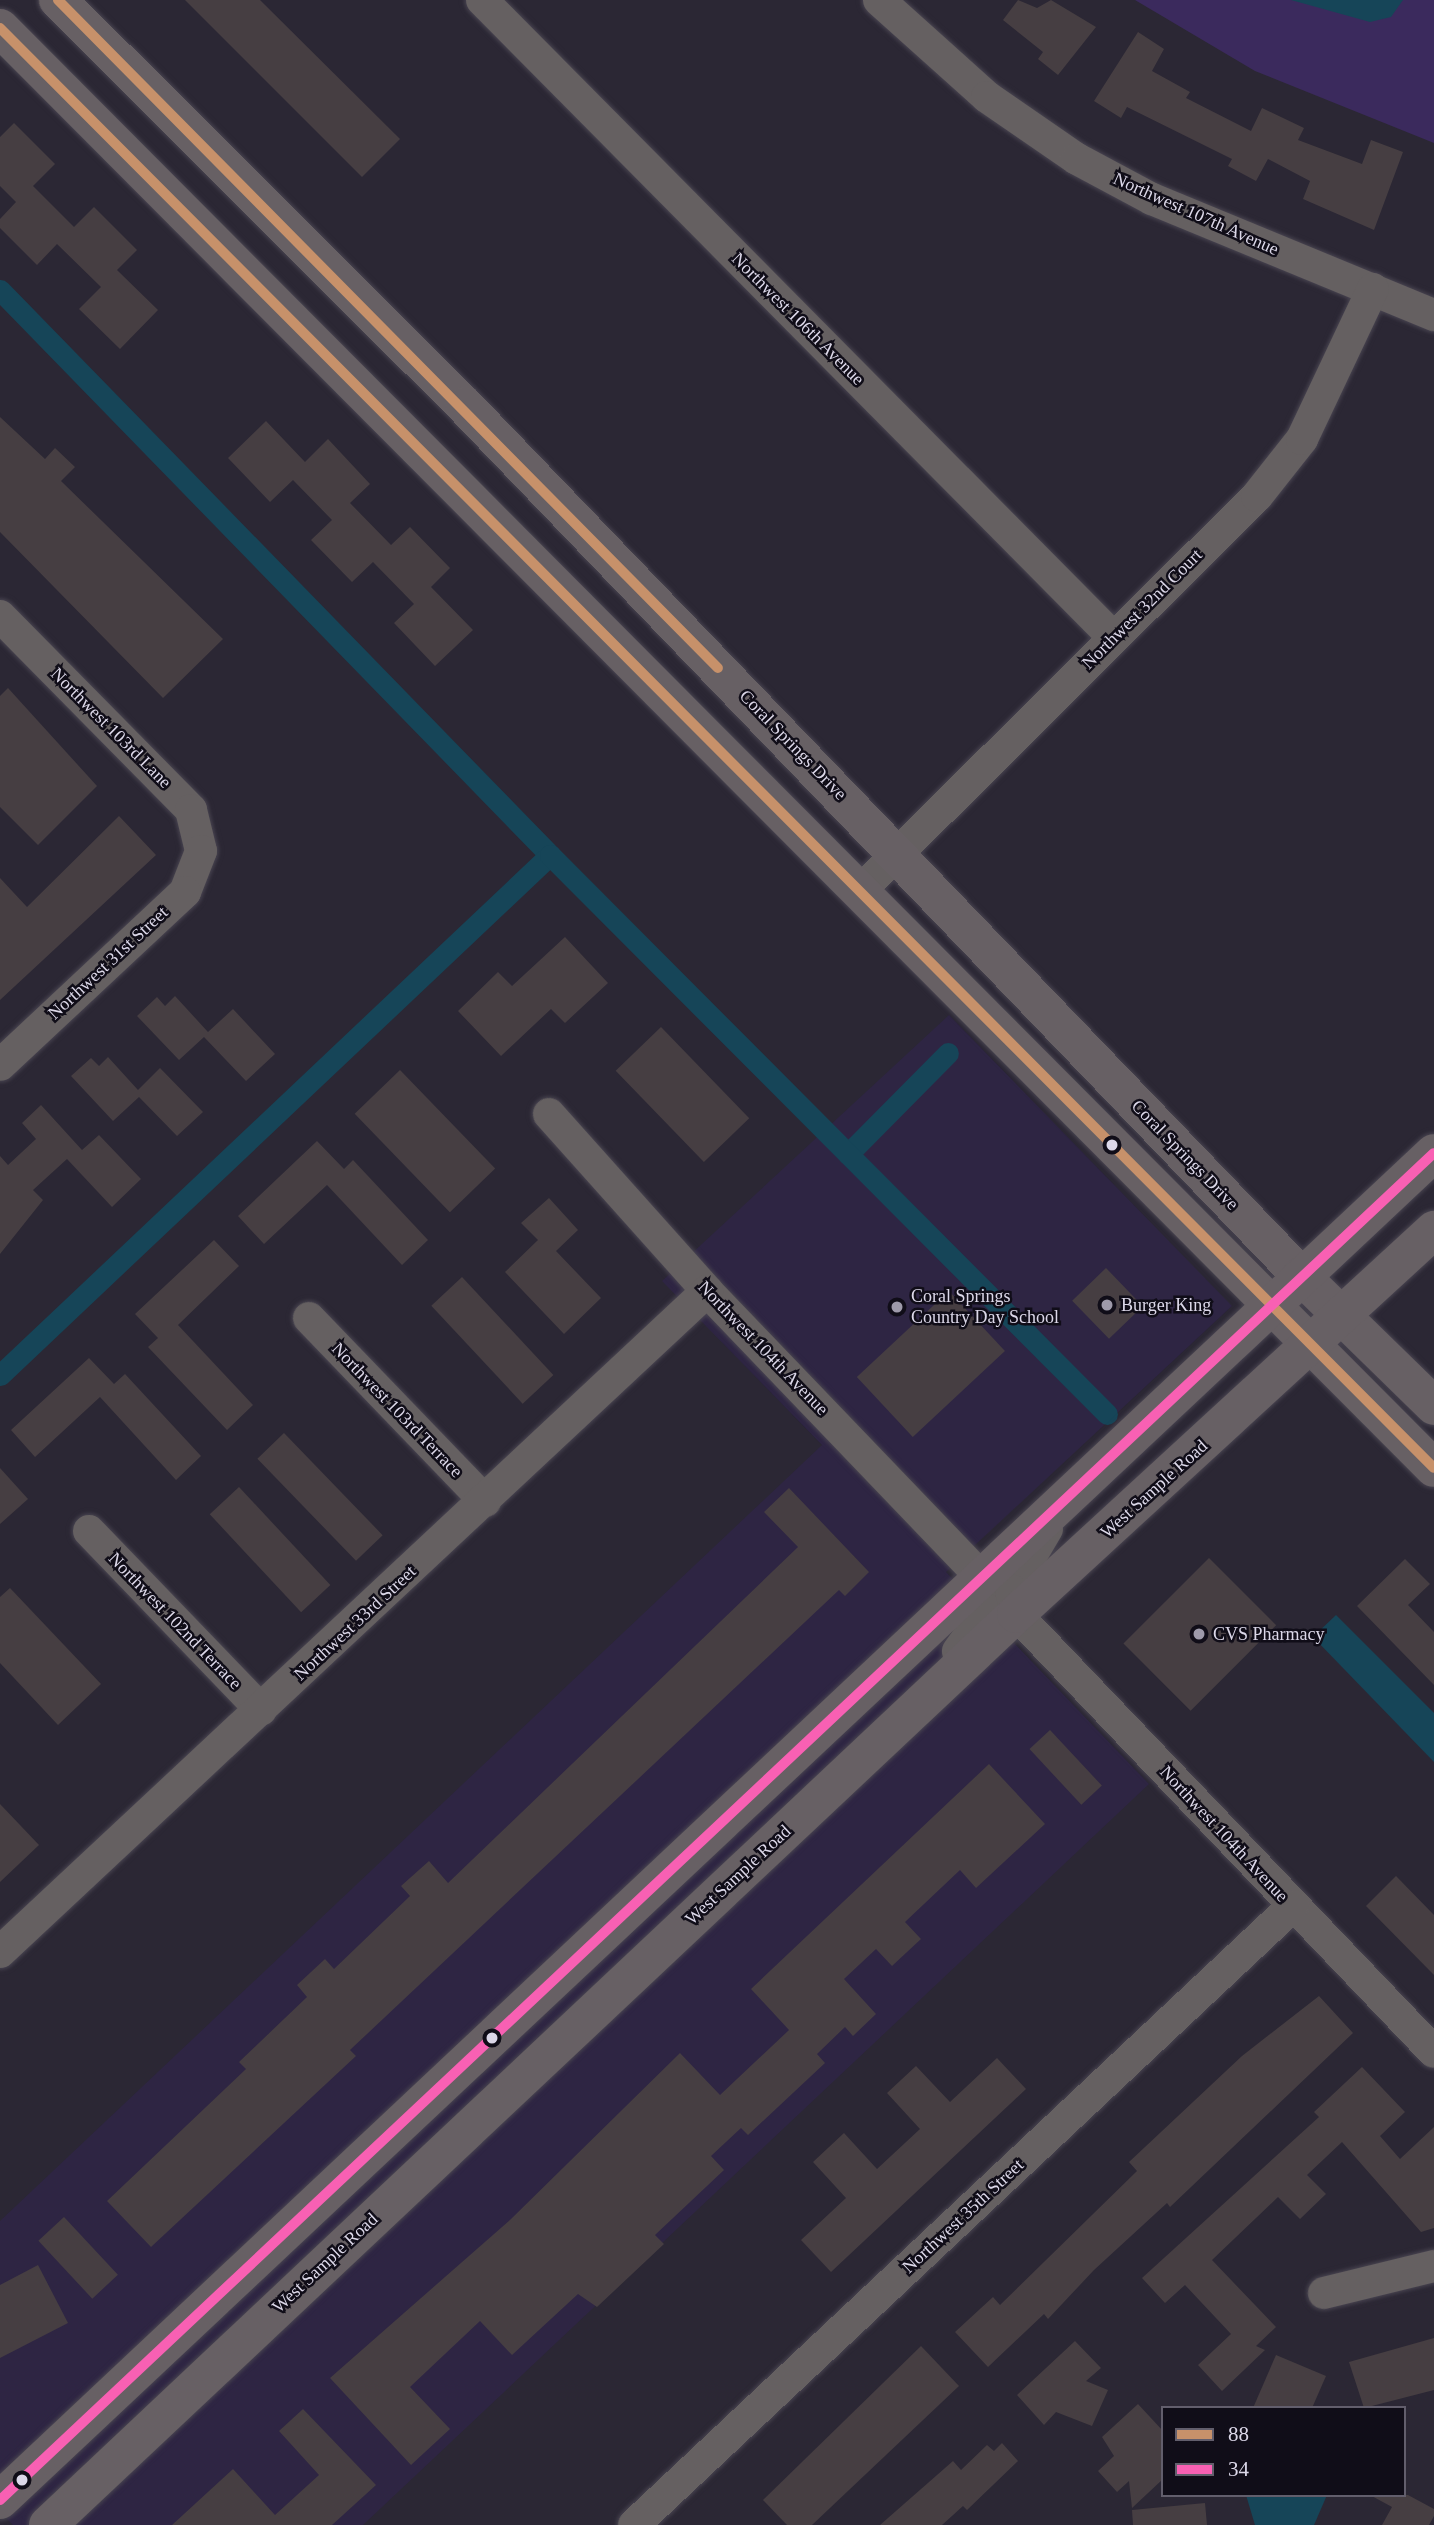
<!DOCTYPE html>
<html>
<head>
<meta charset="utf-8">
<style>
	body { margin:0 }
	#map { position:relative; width:1434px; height:2525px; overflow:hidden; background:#2b2734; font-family:Georgia,serif }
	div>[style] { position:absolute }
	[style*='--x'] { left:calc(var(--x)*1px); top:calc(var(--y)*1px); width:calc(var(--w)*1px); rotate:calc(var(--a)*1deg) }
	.built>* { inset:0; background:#2e2543 }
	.green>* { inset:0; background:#3b2a5d }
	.water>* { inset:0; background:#164558 }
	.canal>* { height:21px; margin:-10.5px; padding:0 10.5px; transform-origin:10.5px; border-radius:10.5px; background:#164558 }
	.building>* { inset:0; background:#463e42; transform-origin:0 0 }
	.roads { filter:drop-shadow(0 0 2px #484450) drop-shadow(0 0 2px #484450) }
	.minor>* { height:32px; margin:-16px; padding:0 16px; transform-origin:16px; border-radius:16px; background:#656061 }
	.major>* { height:38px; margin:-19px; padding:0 19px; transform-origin:19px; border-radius:19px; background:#676064 }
	.bus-1>* { height:10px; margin:-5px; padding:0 5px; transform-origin:5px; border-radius:5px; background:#c7916a }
	.bus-2>* { height:10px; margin:-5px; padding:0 5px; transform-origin:5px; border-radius:5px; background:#f860b3 }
	.dots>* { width:19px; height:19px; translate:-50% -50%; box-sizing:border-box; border:4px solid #100d18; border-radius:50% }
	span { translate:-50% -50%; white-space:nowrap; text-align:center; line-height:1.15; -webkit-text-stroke:5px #100d18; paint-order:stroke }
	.street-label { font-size:18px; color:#dcd8e9 }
	.poi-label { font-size:18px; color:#dcd8e9 }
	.left { translate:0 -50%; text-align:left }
	.legend { position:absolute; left:1161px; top:2406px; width:245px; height:91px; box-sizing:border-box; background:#100d18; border:2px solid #625e6c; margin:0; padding:9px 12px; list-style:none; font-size:21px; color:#dcd8e9 }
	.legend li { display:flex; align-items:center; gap:14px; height:35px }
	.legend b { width:35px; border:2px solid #625e6c }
</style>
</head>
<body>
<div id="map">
	<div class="built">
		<i style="clip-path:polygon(949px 1015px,1232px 1306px,946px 1572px,1149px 1784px,363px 2525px,13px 2525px,0 2512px,0 2221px,822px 1445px,662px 1281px)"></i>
	</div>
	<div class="green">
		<i style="clip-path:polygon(1135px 0,1434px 0,1434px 143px,1255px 71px)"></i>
	</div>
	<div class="water">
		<i style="clip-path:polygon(1291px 0,1403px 0,1391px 17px,1370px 22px)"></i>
		<i style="clip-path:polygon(1336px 1615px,1434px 1713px,1434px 1762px,1313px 1637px)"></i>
		<i style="clip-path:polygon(1246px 2495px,1327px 2495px,1314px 2525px,1255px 2525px)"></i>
	</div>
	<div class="canal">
		<i style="--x:0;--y:290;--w:788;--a:45.77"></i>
		<i style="--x:848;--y:1154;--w:142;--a:-45.3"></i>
		<i style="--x:0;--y:1375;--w:757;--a:-43.39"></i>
		<i style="--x:550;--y:855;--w:789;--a:45.1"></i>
	</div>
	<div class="building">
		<i style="clip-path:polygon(185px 0,260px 0,400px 139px,362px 177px)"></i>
		<i style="clip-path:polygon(1018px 0,1037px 8px,1051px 0,1096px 27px,1058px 75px,1038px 59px,1043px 52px,1003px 20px)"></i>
		<i style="clip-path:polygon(1138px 32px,1164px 49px,1152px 71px,1190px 92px,1186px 98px,1251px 131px,1262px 108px,1304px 128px,1298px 140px,1362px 164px,1371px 140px,1403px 152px,1374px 230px,1303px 199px,1310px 181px,1268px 159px,1256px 181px,1228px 166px,1232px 159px,1127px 107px,1121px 118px,1094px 101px)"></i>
		<i style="clip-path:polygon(14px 123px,55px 164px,33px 186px,74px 227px,94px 207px,137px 250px,117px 270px,158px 310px,120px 349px,79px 309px,101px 287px,57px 244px,37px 265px,0 228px,0 219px,16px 202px,0 186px,0 137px)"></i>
		<i style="clip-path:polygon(0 417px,45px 459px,55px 448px,75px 467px,61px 481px,223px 639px,163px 698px,0 532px)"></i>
		<i style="clip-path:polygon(266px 421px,305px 462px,328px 439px,370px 484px,350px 503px,391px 545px,410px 527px,450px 568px,431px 587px,473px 630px,435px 666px,394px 623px,414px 604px,373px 562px,352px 582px,311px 540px,332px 520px,293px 480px,270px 502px,228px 458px)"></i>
		<i style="clip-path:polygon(8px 688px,97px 786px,38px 845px,0 807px,0 696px)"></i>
		<i style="clip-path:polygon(119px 816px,156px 855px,0 1000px,0 878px,27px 907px)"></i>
		<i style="clip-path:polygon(565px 937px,608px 983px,565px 1023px,551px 1009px,501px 1056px,458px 1011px,498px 972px,512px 986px)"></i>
		<i style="clip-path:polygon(175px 996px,208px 1032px,233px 1009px,275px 1054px,246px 1081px,204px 1037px,179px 1060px,137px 1016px,157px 997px,165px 1006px)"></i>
		<i style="left:661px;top:1027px;width:127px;height:63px;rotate:46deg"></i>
		<i style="clip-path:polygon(108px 1057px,138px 1090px,160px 1068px,203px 1112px,177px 1136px,139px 1097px,113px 1121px,71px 1076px,91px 1058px,99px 1066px)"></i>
		<i style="left:400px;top:1070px;width:137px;height:63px;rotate:46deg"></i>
		<i style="clip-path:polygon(41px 1105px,82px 1150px,99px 1135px,141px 1179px,112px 1207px,67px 1159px,33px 1190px,43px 1200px,0 1254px,0 1156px,8px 1165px,36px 1139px,22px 1123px)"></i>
		<i style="clip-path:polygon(317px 1141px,344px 1169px,353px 1160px,428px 1240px,402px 1265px,327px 1185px,264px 1244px,238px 1216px)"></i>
		<i style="clip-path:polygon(549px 1198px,578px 1230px,556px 1251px,601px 1298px,564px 1334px,505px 1272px,538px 1240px,521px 1223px)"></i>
		<i style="clip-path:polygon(214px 1240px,239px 1266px,178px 1325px,253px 1405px,227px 1430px,148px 1347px,158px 1338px,135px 1314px)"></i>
		<i style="left:1106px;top:1268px;width:53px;height:47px;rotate:46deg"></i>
		<i style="left:462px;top:1277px;width:134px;height:42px;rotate:47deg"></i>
		<i style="left:949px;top:1291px;width:82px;height:126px;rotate:47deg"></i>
		<i style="clip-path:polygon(89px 1358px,114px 1384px,125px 1374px,201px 1456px,176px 1480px,100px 1397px,35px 1457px,11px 1430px)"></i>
		<i style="left:284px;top:1433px;width:142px;height:37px;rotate:46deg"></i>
		<i style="clip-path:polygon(0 1468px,28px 1499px,0 1524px)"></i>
		<i style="left:239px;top:1487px;width:134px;height:40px;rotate:47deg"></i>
		<i style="clip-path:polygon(789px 1488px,869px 1572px,845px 1596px,839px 1590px,350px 2050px,356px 2056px,151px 2247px,107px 2201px,246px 2069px,239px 2062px,307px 1997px,297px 1985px,325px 1959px,334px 1969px,410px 1896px,401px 1886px,429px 1861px,448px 1883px,798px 1547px,764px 1512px)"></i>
		<i style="left:1209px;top:1558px;width:95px;height:121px;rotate:45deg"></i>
		<i style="clip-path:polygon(1405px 1559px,1430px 1584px,1408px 1605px,1434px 1632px,1434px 1685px,1357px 1606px)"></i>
		<i style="clip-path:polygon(10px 1588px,101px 1684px,58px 1725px,0 1663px,0 1597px)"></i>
		<i style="left:1050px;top:1730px;width:76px;height:28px;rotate:47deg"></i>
		<i style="clip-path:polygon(989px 1764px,1045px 1824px,976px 1888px,960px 1870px,905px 1922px,921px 1939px,892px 1966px,876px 1949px,844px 1979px,876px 2014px,853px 2036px,845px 2027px,817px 2054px,825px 2063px,748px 2135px,741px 2128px,711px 2156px,724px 2170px,655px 2235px,664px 2244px,597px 2307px,578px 2294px,512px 2355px,480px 2321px,410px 2387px,450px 2429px,411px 2465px,330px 2378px,511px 2219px,680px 2053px,720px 2095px,789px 2030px,751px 1989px)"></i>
		<i style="clip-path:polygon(0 1804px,39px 1845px,0 1882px)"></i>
		<i style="clip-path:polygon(1396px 1876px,1434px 1915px,1434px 1975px,1366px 1906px)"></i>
		<i style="clip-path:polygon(1319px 1996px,1353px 2033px,1170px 2207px,1167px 2203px,1094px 2270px,1048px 2319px,1044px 2314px,988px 2367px,955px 2332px,993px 2297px,1000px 2305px,1137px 2171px,1129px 2162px,1242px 2056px)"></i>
		<i style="clip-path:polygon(997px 2058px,1026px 2089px,831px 2272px,801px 2240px,846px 2198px,813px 2162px,844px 2133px,877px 2169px,920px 2129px,887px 2093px,916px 2066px,950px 2102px)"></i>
		<i style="clip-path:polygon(1362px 2067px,1405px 2112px,1380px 2136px,1400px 2159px,1434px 2127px,1434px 2228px,1421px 2232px,1342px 2142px,1307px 2175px,1326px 2194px,1300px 2219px,1278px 2197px,1212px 2260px,1276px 2327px,1256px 2346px,1265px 2350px,1222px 2391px,1198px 2365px,1231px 2334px,1185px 2285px,1165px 2303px,1142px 2278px,1319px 2117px,1314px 2112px)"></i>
		<i style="left:64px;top:2217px;width:79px;height:35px;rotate:47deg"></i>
		<i style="clip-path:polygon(38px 2265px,68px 2323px,0 2358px,0 2285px)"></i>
		<i style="clip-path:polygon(1434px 2338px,1434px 2390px,1364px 2408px,1349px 2362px)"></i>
		<i style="clip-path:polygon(1075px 2341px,1101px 2368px,1086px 2381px,1108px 2390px,1092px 2426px,1056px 2412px,1044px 2425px,1017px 2395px)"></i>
		<i style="clip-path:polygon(921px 2346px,959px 2386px,812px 2525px,787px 2525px,763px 2500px)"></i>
		<i style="clip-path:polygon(1276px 2355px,1326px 2376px,1312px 2408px,1253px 2408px)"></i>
		<i style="clip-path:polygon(1138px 2404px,1163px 2431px,1163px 2479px,1132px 2508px,1129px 2481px,1117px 2492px,1098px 2471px,1114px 2456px,1102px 2437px)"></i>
		<i style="clip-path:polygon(303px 2409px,376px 2485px,332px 2525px,172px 2525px,233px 2469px,275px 2515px,319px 2475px,279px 2431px)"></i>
		<i style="clip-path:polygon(1002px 2443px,1018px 2461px,967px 2510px,963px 2506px,942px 2525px,880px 2525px,953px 2461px,961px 2470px,987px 2445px,994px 2451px)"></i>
		<i style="clip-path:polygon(1370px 2495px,1408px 2495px,1434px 2509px,1434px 2516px,1429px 2525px,1382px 2525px,1392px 2507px)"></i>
		<i style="clip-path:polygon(1205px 2503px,1207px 2525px,1133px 2525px,1132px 2510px)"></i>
	</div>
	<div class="roads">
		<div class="minor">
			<i style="--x:482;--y:0;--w:897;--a:45.27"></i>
			<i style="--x:879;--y:0;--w:145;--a:41.9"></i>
			<i style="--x:987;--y:97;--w:109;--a:34.6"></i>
			<i style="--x:1077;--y:159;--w:85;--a:28.1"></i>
			<i style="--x:1152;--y:199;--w:305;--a:22.4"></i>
			<i style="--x:0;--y:616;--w:272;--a:45.4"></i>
			<i style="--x:191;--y:810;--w:42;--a:76.3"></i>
			<i style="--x:201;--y:851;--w:44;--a:111.3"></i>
			<i style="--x:185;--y:892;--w:253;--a:136.9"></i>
			<i style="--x:859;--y:892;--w:561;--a:-44.86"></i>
			<i style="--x:1257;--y:496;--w:73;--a:-51.7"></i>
			<i style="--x:1302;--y:439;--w:166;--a:-64.7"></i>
			<i style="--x:549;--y:1114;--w:237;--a:48.2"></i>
			<i style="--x:707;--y:1291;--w:396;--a:46.2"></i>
			<i style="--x:981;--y:1577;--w:34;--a:78"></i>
			<i style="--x:988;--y:1610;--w:51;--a:126.2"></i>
			<i style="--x:309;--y:1318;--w:254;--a:46.1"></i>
			<i style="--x:1047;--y:1529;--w:71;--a:120.5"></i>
			<i style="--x:1011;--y:1590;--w:25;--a:78"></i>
			<i style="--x:1016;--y:1614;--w:605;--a:46.34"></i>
			<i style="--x:89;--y:1531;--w:248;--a:46.1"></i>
			<i style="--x:0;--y:1952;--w:968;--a:-43.07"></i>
			<i style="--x:1324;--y:2293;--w:113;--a:-13.8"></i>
			<i style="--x:634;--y:2525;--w:904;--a:-43.21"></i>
		</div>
		<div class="major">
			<i style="--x:58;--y:0;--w:575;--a:44.93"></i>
			<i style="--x:465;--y:406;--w:1207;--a:46.14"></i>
			<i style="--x:1301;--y:1276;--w:186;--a:44.3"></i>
			<i style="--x:0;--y:28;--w:2032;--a:45.12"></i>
			<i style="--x:0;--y:2500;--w:1967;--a:-43.21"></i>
			<i style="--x:48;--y:2525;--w:1329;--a:-43.26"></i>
			<i style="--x:1016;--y:1614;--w:568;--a:-42.57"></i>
		</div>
	</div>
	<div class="bus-1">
		<i style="--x:58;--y:0;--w:939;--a:45.35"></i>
		<i style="--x:0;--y:28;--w:2032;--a:45.12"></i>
	</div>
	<div class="bus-2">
		<i style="--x:0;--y:2500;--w:1967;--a:-43.21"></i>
	</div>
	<div class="dots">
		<i style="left:1112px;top:1145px;background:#dcd8e9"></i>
		<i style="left:1107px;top:1305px;background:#9e9aaa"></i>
		<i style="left:897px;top:1307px;background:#9e9aaa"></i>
		<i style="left:1199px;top:1634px;background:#9e9aaa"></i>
		<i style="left:492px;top:2038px;background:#dcd8e9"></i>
		<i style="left:22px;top:2480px;background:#dcd8e9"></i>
	</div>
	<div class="street-label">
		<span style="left:1196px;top:214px;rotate:24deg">Northwest 107th Avenue</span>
		<span style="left:798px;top:319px;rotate:45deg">Northwest 106th Avenue</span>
		<span style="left:1142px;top:609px;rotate:-45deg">Northwest 32nd Court</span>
		<span style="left:111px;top:728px;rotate:45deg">Northwest 103rd Lane</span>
		<span style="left:793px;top:745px;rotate:46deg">Coral Springs Drive</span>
		<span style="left:108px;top:963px;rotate:-43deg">Northwest 31st Street</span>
		<span style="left:1185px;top:1155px;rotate:46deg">Coral Springs Drive</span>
		<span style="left:763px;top:1348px;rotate:46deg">Northwest 104th Avenue</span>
		<span style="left:397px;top:1410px;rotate:46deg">Northwest 103rd Terrace</span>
		<span style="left:1154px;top:1489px;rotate:-42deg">West Sample Road</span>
		<span style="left:175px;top:1621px;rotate:46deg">Northwest 102nd Terrace</span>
		<span style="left:355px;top:1623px;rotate:-43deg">Northwest 33rd Street</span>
		<span style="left:1224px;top:1834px;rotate:47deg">Northwest 104th Avenue</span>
		<span style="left:738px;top:1875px;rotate:-43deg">West Sample Road</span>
		<span style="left:963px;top:2216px;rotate:-43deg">Northwest 35th Street</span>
		<span style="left:325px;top:2263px;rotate:-43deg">West Sample Road</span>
	</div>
	<div class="poi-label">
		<span class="left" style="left:911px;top:1307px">Coral Springs<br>Country Day School</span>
		<span class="left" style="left:1121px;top:1305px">Burger King</span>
		<span class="left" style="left:1213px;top:1634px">CVS Pharmacy</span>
	</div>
	<ul class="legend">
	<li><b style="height:9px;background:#c7916a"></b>88</li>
	<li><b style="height:9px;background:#f860b3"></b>34</li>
	</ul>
</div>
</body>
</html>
